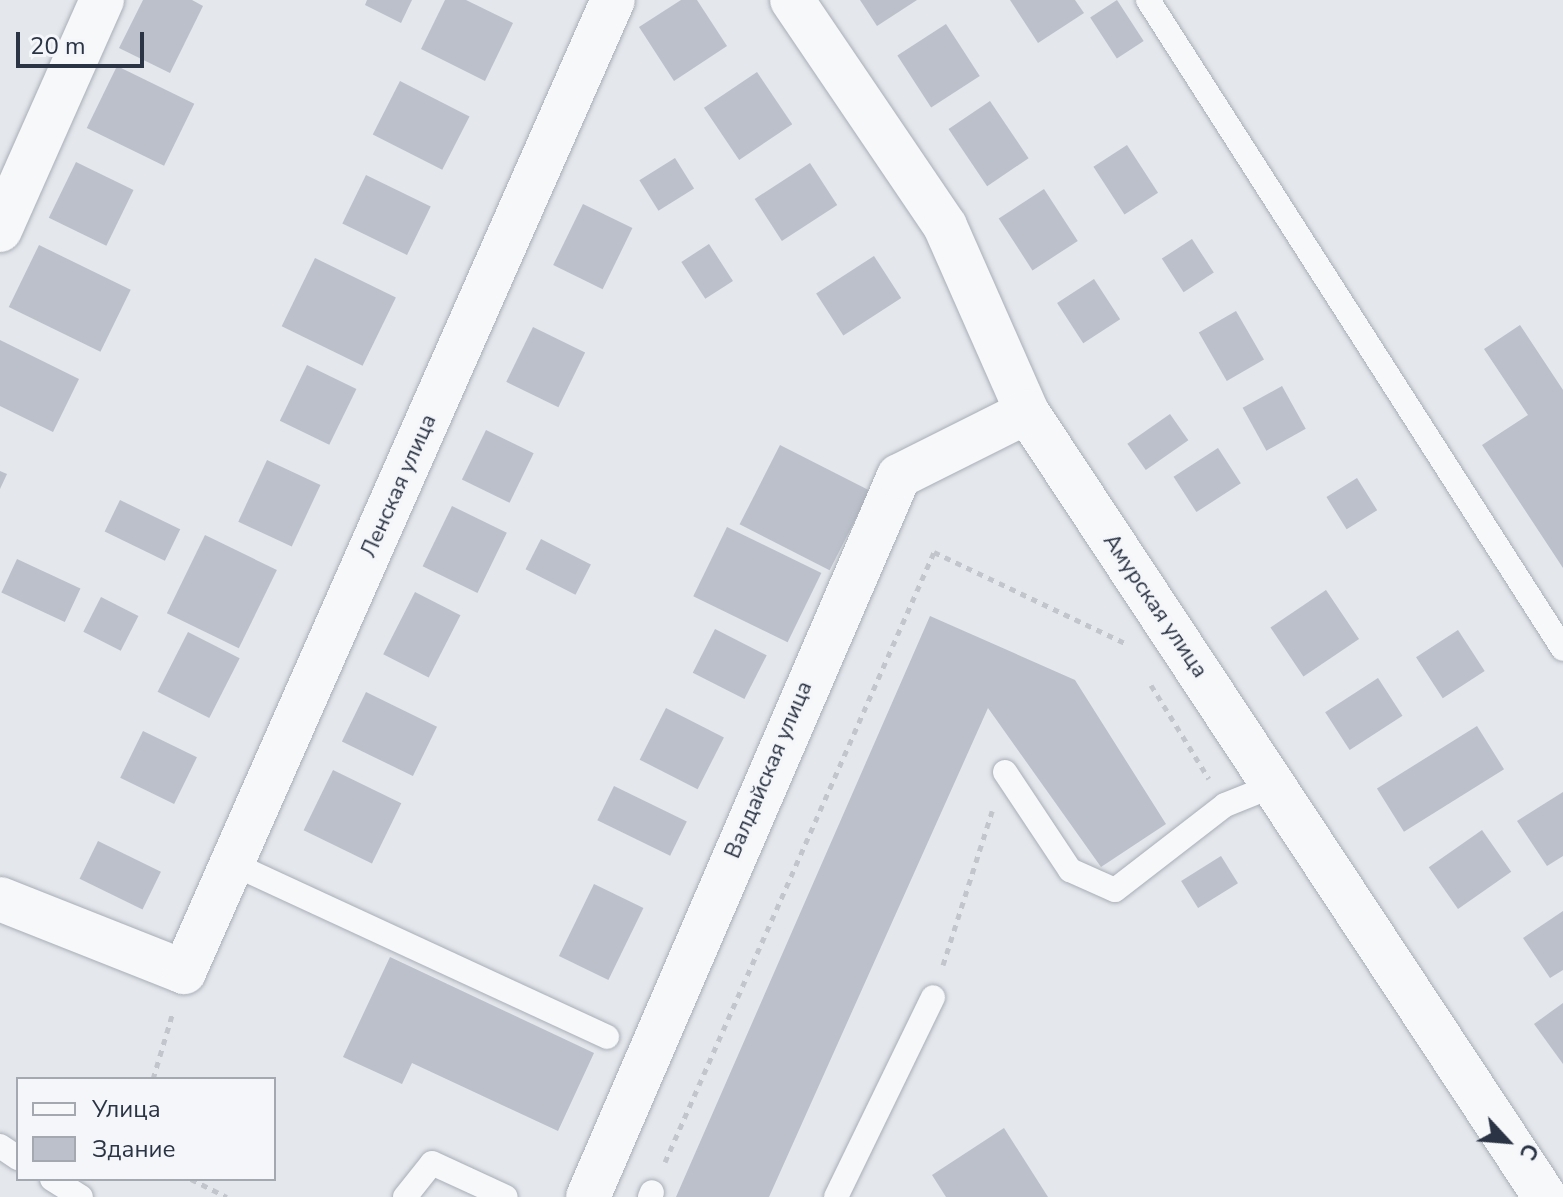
<!DOCTYPE html>
<html>
<head>
<meta charset="utf-8">
<style>
	body { margin:0 }
	#map { position:relative; width:1563px; height:1197px; overflow:hidden; background:#e4e7ec; font-family:"Nunito Sans",sans-serif }
	div>[style] { position:absolute }
	[style*='--x'] { left:calc(var(--x)*1px); top:calc(var(--y)*1px); width:calc(var(--w)*1px); rotate:calc(var(--a)*1deg) }
	.building>* { inset:0; background:#bbc0ca; transform-origin:0 0 }
	.path>* { height:5px; margin-top:-2.5px; transform-origin:0; background:repeating-linear-gradient(90deg,#c2c5cb 0 6px,transparent 0 12px) }
	.roads { filter:drop-shadow(0 0 2px #a9aeb7) drop-shadow(0 0 2px #a9aeb7) }
	.lane>* { height:24px; margin:-12px; padding:0 12px; transform-origin:12px; border-radius:12px; background:#f7f8fa }
	.street>* { height:44px; margin:-22px; padding:0 22px; transform-origin:22px; border-radius:22px; background:#f7f8fa }
	span { translate:-50% -50%; white-space:nowrap; text-align:center; line-height:1.15; -webkit-text-stroke:6px #f4f6f9; paint-order:stroke }
	.street-label { font-size:22px; color:#2b3445 }
	.legend { position:absolute; left:16px; top:1077px; width:260px; height:104px; box-sizing:border-box; background:#f4f6f9; border:2px solid #a4a8b1; margin:0; padding:10px 14px; list-style:none; font-size:24px; color:#2b3445 }
	.legend li { display:flex; align-items:center; gap:16px; height:40px }
	.legend b { width:40px; border:2px solid #a4a8b1 }
	.north { position:absolute; left:1467px; top:1101px; width:80px; height:80px; -webkit-text-stroke:6px #f4f6f9; paint-order:stroke; rotate:116deg; font-size:22px; font-weight:700; line-height:32px; text-align:center; color:#2b3445 }
	.north::after { content:''; display:block; margin:auto; width:28px; height:36px; background:#2b3445; clip-path:polygon(50% 0,100% 100%,50% 72%,0 100%) }
	.scale { position:absolute; left:16px; top:32px; width:128px; height:36px; box-sizing:border-box; border:4px solid #2b3445; border-top:0; padding-left:10px; font-size:24px; line-height:28px; white-space:nowrap; color:#2b3445; -webkit-text-stroke:6px #f4f6f9; paint-order:stroke }
</style>
</head>
<body>
<div id="map">
	<div class="building">
		<i style="clip-path:polygon(143px 0,192px 0,203px 6px,170px 73px,119px 48px)"></i>
		<i style="clip-path:polygon(367px 0,412px 0,401px 23px,365px 5px)"></i>
		<i style="clip-path:polygon(445px 0,466px 0,513px 23px,485px 81px,421px 49px)"></i>
		<i style="clip-path:polygon(681px 0,697px 0,727px 46px,674px 81px,639px 27px)"></i>
		<i style="clip-path:polygon(860px 0,917px 0,877px 26px)"></i>
		<i style="clip-path:polygon(1010px 0,1075px 0,1084px 13px,1038px 43px)"></i>
		<i style="left:1117px;top:0;width:49px;height:32px;rotate:57deg"></i>
		<i style="left:946px;top:24px;width:62px;height:58px;rotate:57deg"></i>
		<i style="left:117px;top:66px;width:86px;height:69px;rotate:26deg"></i>
		<i style="left:757px;top:72px;width:63px;height:64px;rotate:56deg"></i>
		<i style="left:400px;top:81px;width:78px;height:60px;rotate:27deg"></i>
		<i style="left:990px;top:101px;width:69px;height:50px;rotate:56deg"></i>
		<i style="left:1127px;top:145px;width:57px;height:40px;rotate:57deg"></i>
		<i style="left:675px;top:158px;width:36px;height:42px;rotate:58deg"></i>
		<i style="left:76px;top:162px;width:64px;height:62px;rotate:26deg"></i>
		<i style="left:810px;top:163px;width:50px;height:66px;rotate:57deg"></i>
		<i style="left:366px;top:175px;width:72px;height:54px;rotate:26deg"></i>
		<i style="left:1044px;top:189px;width:62px;height:54px;rotate:57deg"></i>
		<i style="left:583px;top:204px;width:55px;height:68px;rotate:26deg"></i>
		<i style="left:1192px;top:239px;width:40px;height:36px;rotate:57deg"></i>
		<i style="left:709px;top:244px;width:44px;height:33px;rotate:57deg"></i>
		<i style="left:39px;top:245px;width:102px;height:69px;rotate:26deg"></i>
		<i style="left:874px;top:256px;width:50px;height:69px;rotate:57deg"></i>
		<i style="left:315px;top:258px;width:90px;height:76px;rotate:26deg"></i>
		<i style="left:1094px;top:279px;width:48px;height:44px;rotate:57deg"></i>
		<i style="left:1236px;top:311px;width:56px;height:43px;rotate:60deg"></i>
		<i style="clip-path:polygon(1520px 325px,1563px 390px,1563px 568px,1482px 445px,1528px 415px,1484px 349px)"></i>
		<i style="left:533px;top:327px;width:58px;height:61px;rotate:26deg"></i>
		<i style="clip-path:polygon(0 340px,79px 379px,53px 432px,0 406px)"></i>
		<i style="left:307px;top:365px;width:55px;height:62px;rotate:26deg"></i>
		<i style="left:1282px;top:386px;width:49px;height:45px;rotate:61deg"></i>
		<i style="left:1170px;top:414px;width:32px;height:52px;rotate:55deg"></i>
		<i style="left:486px;top:430px;width:53px;height:55px;rotate:26deg"></i>
		<i style="left:780px;top:445px;width:101px;height:89px;rotate:27deg"></i>
		<i style="left:1218px;top:448px;width:42px;height:53px;rotate:57deg"></i>
		<i style="left:267px;top:460px;width:59px;height:68px;rotate:25deg"></i>
		<i style="clip-path:polygon(0 471px,7px 474px,0 489px)"></i>
		<i style="left:1357px;top:478px;width:38px;height:36px;rotate:58deg"></i>
		<i style="left:120px;top:500px;width:67px;height:35px;rotate:26deg"></i>
		<i style="left:452px;top:506px;width:61px;height:67px;rotate:26deg"></i>
		<i style="left:727px;top:527px;width:105px;height:77px;rotate:26deg"></i>
		<i style="left:205px;top:535px;width:80px;height:87px;rotate:26deg"></i>
		<i style="left:541px;top:539px;width:56px;height:34px;rotate:27deg"></i>
		<i style="left:17px;top:559px;width:70px;height:37px;rotate:25deg"></i>
		<i style="left:1326px;top:590px;width:59px;height:67px;rotate:56deg"></i>
		<i style="left:415px;top:592px;width:51px;height:70px;rotate:27deg"></i>
		<i style="left:101px;top:597px;width:42px;height:39px;rotate:27deg"></i>
		<i style="clip-path:polygon(930px 616px,1075px 680px,1166px 824px,1101px 867px,988px 708px,769px 1197px,676px 1197px)"></i>
		<i style="left:715px;top:629px;width:58px;height:49px;rotate:27deg"></i>
		<i style="left:1458px;top:630px;width:49px;height:50px;rotate:57deg"></i>
		<i style="left:188px;top:632px;width:58px;height:67px;rotate:27deg"></i>
		<i style="left:1378px;top:678px;width:45px;height:63px;rotate:57deg"></i>
		<i style="left:366px;top:692px;width:79px;height:55px;rotate:26deg"></i>
		<i style="left:666px;top:708px;width:65px;height:58px;rotate:27deg"></i>
		<i style="left:1477px;top:726px;width:51px;height:118px;rotate:58deg"></i>
		<i style="left:143px;top:731px;width:60px;height:52px;rotate:26deg"></i>
		<i style="left:333px;top:770px;width:76px;height:67px;rotate:26deg"></i>
		<i style="left:614px;top:786px;width:81px;height:38px;rotate:26deg"></i>
		<i style="clip-path:polygon(1563px 792px,1563px 856px,1547px 866px,1517px 821px)"></i>
		<i style="left:1482px;top:830px;width:51px;height:65px;rotate:55deg"></i>
		<i style="left:98px;top:841px;width:70px;height:42px;rotate:26deg"></i>
		<i style="left:1221px;top:856px;width:32px;height:47px;rotate:58deg"></i>
		<i style="left:594px;top:884px;width:55px;height:80px;rotate:26deg"></i>
		<i style="clip-path:polygon(1563px 911px,1563px 970px,1550px 978px,1523px 938px)"></i>
		<i style="clip-path:polygon(390px 957px,594px 1053px,558px 1131px,412px 1063px,402px 1084px,343px 1057px)"></i>
		<i style="clip-path:polygon(1563px 1003px,1563px 1064px,1534px 1024px)"></i>
		<i style="clip-path:polygon(1004px 1128px,1048px 1197px,946px 1197px,932px 1175px)"></i>
	</div>
	<div class="path">
		<i style="--x:1151;--y:685;--w:110;--a:58.3"></i>
		<i style="--x:943;--y:965;--w:162;--a:-72.3"></i>
		<i style="--x:153;--y:1079;--w:70;--a:-73.4"></i>
		<i style="--x:665;--y:1162;--w:667;--a:-66.2"></i>
		<i style="--x:934;--y:552;--w:212;--a:25.5"></i>
		<i style="--x:191;--y:1179;--w:40;--a:26.6"></i>
	</div>
	<div class="roads">
		<div class="lane">
			<i style="--x:1148;--y:0;--w:770;--a:57.4"></i>
			<i style="--x:1005;--y:772;--w:118;--a:56.4"></i>
			<i style="--x:1070;--y:870;--w:49;--a:24"></i>
			<i style="--x:1115;--y:890;--w:139;--a:-37.7"></i>
			<i style="--x:1225;--y:805;--w:54;--a:-21.8"></i>
			<i style="--x:233;--y:864;--w:412;--a:24.8"></i>
			<i style="--x:0;--y:1146;--w:22;--a:34"></i>
			<i style="--x:52;--y:1179;--w:34;--a:32"></i>
			<i style="--x:405;--y:1197;--w:43;--a:-51.5"></i>
			<i style="--x:432;--y:1163;--w:81;--a:24.7"></i>
			<i style="--x:650;--y:1197;--w:5;--a:-68"></i>
			<i style="--x:836;--y:1197;--w:222;--a:-64.1"></i>
		</div>
		<div class="street">
			<i style="--x:792;--y:0;--w:273;--a:55.9"></i>
			<i style="--x:945;--y:226;--w:203;--a:66.2"></i>
			<i style="--x:1027;--y:412;--w:941;--a:56.58"></i>
			<i style="--x:0;--y:230;--w:252;--a:-66.1"></i>
			<i style="--x:0;--y:899;--w:198;--a:21.6"></i>
			<i style="--x:184;--y:972;--w:1062;--a:-66.19"></i>
			<i style="--x:588;--y:1197;--w:785;--a:-66.67"></i>
			<i style="--x:899;--y:476;--w:143;--a:-26.6"></i>
		</div>
	</div>
	<div class="street-label">
		<span style="left:399px;top:486px;rotate:-66deg">Ленская улица</span>
		<span style="left:1155px;top:606px;rotate:56deg">Амурская улица</span>
		<span style="left:769px;top:770px;rotate:-67deg">Валдайская улица</span>
	</div>
	<ul class="legend">
	<li><b style="height:10px;background:#f7f8fa"></b>Улица</li>
	<li><b style="height:22px;background:#bbc0ca"></b>Здание</li>
	</ul>
	<div class="north">С</div>
	<div class="scale">20 m</div>
</div>
</body>
</html>
